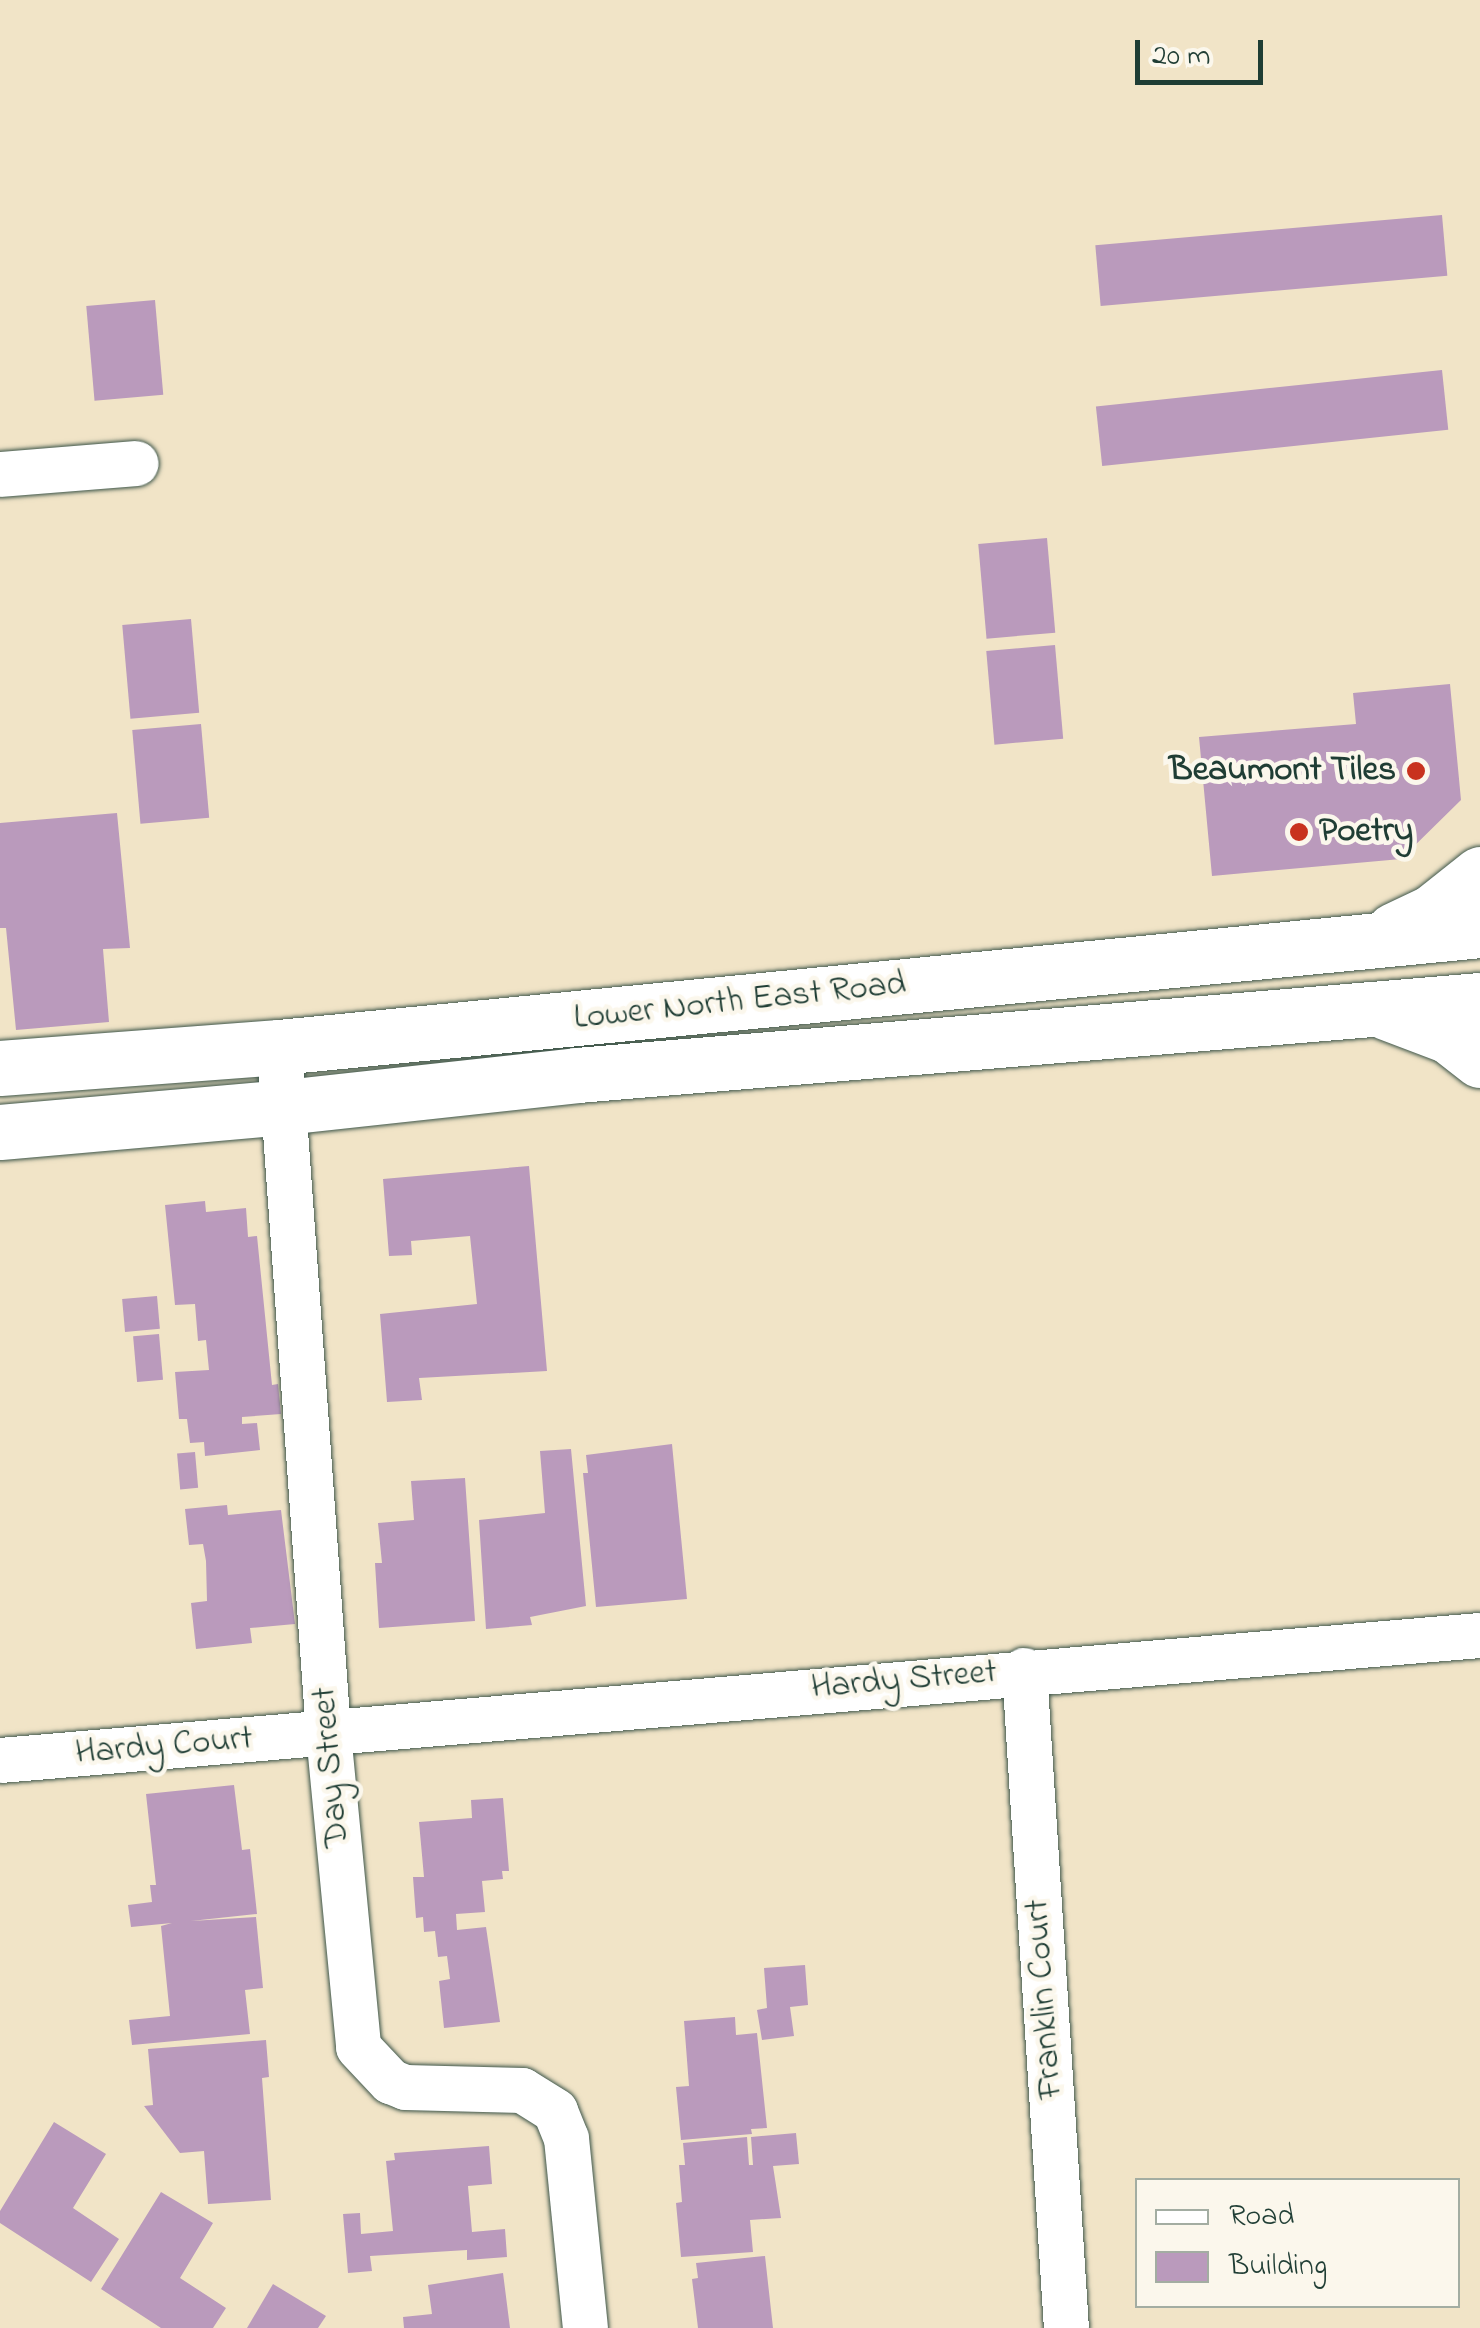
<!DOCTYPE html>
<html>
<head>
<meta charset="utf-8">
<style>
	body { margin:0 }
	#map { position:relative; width:1480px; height:2328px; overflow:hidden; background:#f1e4c7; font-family:"Indie Flower",sans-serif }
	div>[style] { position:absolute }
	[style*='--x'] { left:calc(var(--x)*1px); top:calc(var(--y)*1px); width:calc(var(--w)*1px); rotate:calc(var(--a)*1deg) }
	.building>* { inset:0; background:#ba9abc; transform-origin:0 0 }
	.roads { filter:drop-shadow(0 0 2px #3e564a) drop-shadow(0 0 2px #3e564a) }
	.minor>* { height:45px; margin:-22.5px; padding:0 22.5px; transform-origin:22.5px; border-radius:22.5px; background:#fff }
	.primary>* { height:55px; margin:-27.5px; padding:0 27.5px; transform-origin:27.5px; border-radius:27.5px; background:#fff }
	.dots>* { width:28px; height:28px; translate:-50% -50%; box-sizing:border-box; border:5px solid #fbf7ec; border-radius:50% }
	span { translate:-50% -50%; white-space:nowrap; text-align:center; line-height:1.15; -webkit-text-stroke:9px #fbf7ec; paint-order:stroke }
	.poi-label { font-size:35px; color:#1f3d34; font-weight:700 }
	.right { translate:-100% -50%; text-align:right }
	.left { translate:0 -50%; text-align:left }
	.street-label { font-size:35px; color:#1f3d34 }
	.legend { position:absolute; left:1135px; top:2178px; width:325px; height:130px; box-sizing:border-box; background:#fbf7ec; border:2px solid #a3ada2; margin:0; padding:12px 18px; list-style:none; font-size:30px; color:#1f3d34 }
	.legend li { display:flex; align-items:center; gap:20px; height:50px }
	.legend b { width:50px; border:2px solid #a3ada2 }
	.scale { position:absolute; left:1135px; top:40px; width:128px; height:45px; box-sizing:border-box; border:5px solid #1f3d34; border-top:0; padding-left:12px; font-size:30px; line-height:35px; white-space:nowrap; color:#1f3d34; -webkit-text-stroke:8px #fbf7ec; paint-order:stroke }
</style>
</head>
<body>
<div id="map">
	<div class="building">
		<i style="left:1442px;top:215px;width:61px;height:348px;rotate:85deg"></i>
		<i style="left:155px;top:300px;width:95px;height:69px;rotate:85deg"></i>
		<i style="left:1442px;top:370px;width:60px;height:348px;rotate:84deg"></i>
		<i style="left:1047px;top:538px;width:95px;height:69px;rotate:85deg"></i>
		<i style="left:191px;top:619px;width:94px;height:69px;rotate:85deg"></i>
		<i style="left:1055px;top:645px;width:94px;height:69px;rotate:85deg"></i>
		<i style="clip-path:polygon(1450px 684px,1461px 800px,1401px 859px,1212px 876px,1199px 737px,1356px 724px,1353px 693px)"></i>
		<i style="left:201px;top:724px;width:94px;height:69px;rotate:85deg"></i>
		<i style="clip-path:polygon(117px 813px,130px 948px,103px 949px,109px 1022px,16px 1030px,6px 928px,0 928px,0 823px)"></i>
		<i style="clip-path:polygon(529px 1166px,547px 1371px,419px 1378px,422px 1400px,387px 1402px,380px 1314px,477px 1304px,470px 1236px,411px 1241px,412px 1255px,389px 1256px,383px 1179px)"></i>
		<i style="clip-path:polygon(205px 1201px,206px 1212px,246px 1208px,248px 1237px,257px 1236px,272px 1385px,278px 1384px,281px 1414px,242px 1417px,242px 1424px,257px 1423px,260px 1450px,205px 1456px,204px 1442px,190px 1443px,187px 1419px,179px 1419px,175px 1372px,209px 1370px,206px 1340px,198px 1341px,195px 1304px,175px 1305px,165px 1205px)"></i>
		<i style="left:157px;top:1296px;width:33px;height:35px;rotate:85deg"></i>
		<i style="left:159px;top:1334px;width:46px;height:26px;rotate:85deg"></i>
		<i style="clip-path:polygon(672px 1444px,687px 1599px,596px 1607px,583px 1473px,588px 1473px,586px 1455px)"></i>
		<i style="clip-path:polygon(571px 1449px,586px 1606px,530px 1617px,532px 1625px,486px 1629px,479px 1520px,545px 1513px,540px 1451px)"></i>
		<i style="left:195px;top:1452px;width:36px;height:18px;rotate:85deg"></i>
		<i style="clip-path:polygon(465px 1478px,475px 1621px,379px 1628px,375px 1563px,382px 1563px,378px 1523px,414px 1520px,411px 1481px)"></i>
		<i style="clip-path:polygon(227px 1505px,228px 1515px,281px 1510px,295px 1624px,250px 1628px,252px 1643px,196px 1649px,191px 1603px,207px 1601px,206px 1561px,203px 1544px,189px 1545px,185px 1509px)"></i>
		<i style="clip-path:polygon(234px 1785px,242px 1850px,250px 1849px,257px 1914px,191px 1921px,256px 1917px,263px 1988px,245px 1990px,250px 2034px,132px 2045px,129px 2020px,170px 2016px,161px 1926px,172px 1923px,131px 1927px,128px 1905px,152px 1902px,150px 1885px,156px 1885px,146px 1794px)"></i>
		<i style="clip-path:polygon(503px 1798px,509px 1871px,502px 1871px,503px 1879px,482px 1881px,485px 1912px,456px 1914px,457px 1930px,486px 1927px,500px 2022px,444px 2028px,439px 1981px,450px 1979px,447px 1956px,438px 1957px,435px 1931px,424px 1932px,423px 1917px,416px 1918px,413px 1877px,424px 1877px,419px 1822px,472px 1818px,471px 1800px)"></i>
		<i style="clip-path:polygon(805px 1965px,808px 2005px,790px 2007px,794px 2036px,762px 2040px,757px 2010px,767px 2008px,764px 1968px)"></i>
		<i style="clip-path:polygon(735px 2017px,736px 2035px,757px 2033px,767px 2128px,751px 2129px,752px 2134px,681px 2140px,676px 2087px,689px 2086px,684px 2021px)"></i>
		<i style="clip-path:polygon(266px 2040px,269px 2077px,262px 2078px,271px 2200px,208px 2204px,204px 2151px,180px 2153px,144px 2106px,153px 2105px,148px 2049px)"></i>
		<i style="clip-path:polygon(54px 2122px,106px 2154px,73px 2208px,119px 2239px,91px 2282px,0 2223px,0 2211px)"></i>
		<i style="clip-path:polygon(796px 2133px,799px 2164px,773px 2166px,781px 2218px,750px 2220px,753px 2252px,681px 2257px,676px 2203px,682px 2202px,679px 2165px,685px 2165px,683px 2143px,747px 2137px,749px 2165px,753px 2165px,751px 2137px)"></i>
		<i style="clip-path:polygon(489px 2146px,492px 2184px,468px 2186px,472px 2232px,505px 2229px,507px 2257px,467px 2260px,467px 2250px,370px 2256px,372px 2271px,348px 2273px,343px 2214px,360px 2213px,361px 2234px,393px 2231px,386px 2161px,395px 2160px,394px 2153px)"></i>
		<i style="clip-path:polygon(161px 2192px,213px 2223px,180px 2278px,226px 2308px,213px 2328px,161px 2328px,101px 2289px)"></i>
		<i style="clip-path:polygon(765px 2256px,773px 2328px,698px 2328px,692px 2279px,698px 2278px,696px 2263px)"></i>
		<i style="clip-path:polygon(503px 2273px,510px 2328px,404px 2328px,403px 2317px,432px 2314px,428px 2285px)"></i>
		<i style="clip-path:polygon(273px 2284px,326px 2316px,318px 2328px,247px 2328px)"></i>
	</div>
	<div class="roads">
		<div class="minor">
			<i style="--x:0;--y:474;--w:136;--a:-4.6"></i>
			<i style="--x:279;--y:1047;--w:688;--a:85.91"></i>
			<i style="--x:328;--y:1733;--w:315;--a:84.5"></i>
			<i style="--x:358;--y:2047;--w:47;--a:46.7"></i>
			<i style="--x:390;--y:2081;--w:16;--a:22"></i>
			<i style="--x:405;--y:2087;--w:117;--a:1.5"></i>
			<i style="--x:522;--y:2090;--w:39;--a:32"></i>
			<i style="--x:555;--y:2111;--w:29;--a:68"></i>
			<i style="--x:566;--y:2138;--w:191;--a:84.3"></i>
			<i style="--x:1024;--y:1670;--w:659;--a:86.35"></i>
			<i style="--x:0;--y:1760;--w:1485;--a:-4.83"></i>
		</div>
		<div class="primary">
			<i style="--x:1394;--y:930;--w:42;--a:-25.3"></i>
			<i style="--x:1432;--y:912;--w:61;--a:-38.4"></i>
			<i style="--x:1386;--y:1012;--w:67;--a:20.9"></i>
			<i style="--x:1449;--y:1036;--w:39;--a:38"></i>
			<i style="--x:0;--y:1068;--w:280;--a:-4.3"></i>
			<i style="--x:279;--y:1047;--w:1207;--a:-5.56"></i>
			<i style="--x:0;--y:1132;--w:285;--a:-5"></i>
			<i style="--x:284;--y:1107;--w:295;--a:-6.2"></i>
			<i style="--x:577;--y:1075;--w:906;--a:-4.75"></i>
		</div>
	</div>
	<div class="dots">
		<i style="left:1416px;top:771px;background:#c8321e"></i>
		<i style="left:1299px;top:832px;background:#c8321e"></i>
	</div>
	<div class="poi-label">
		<span class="right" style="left:1396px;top:771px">Beaumont Tiles</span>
		<span class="left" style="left:1319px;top:832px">Poetry</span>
	</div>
	<div class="street-label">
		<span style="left:740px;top:1002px;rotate:-6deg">Lower North East Road</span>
		<span style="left:904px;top:1681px;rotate:-5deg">Hardy Street</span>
		<span style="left:164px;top:1747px;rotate:-5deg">Hardy Court</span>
		<span style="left:332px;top:1767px;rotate:-95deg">Day Street</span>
		<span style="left:1045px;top:1999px;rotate:-94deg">Franklin Court</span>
	</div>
	<ul class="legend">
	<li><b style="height:12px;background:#fff"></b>Road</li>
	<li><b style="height:28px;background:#ba9abc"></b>Building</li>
	</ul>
	<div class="scale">20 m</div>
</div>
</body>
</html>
